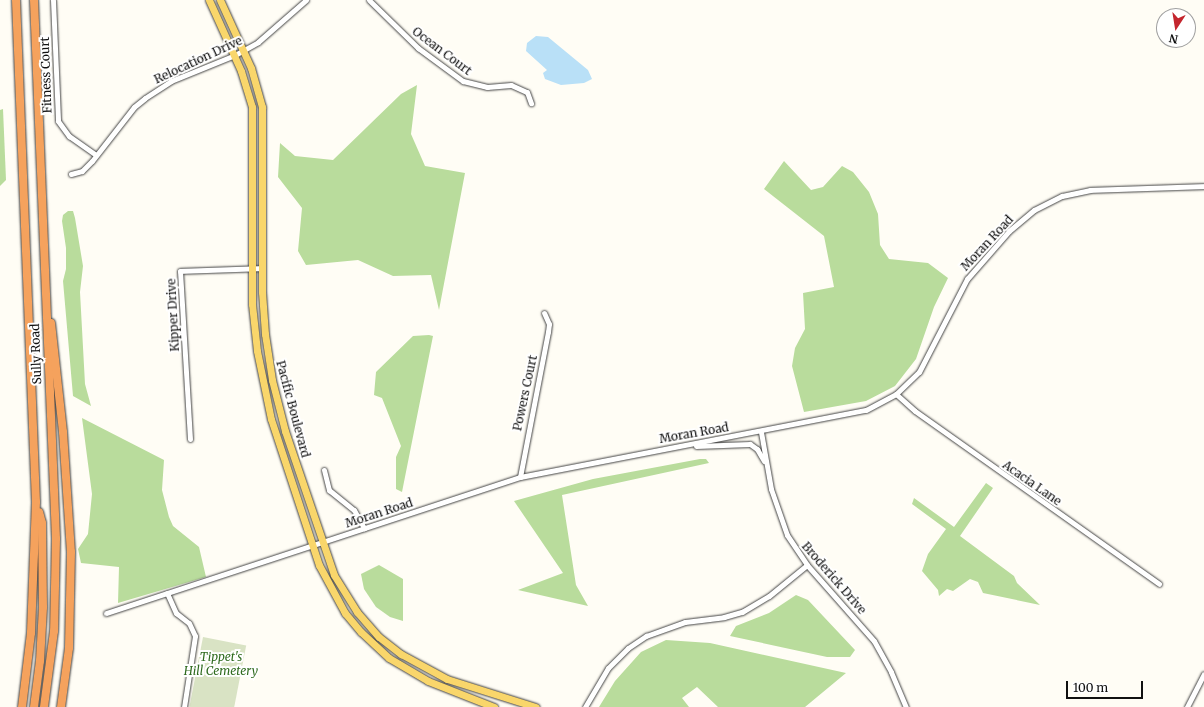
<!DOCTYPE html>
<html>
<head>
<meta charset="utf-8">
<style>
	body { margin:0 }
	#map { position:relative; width:1204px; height:707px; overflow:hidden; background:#fffdf5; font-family:Merriweather,serif }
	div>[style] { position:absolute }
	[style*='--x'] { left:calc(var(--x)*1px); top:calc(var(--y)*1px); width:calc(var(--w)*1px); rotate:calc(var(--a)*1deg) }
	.forest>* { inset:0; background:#b9dc9c }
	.cemetery>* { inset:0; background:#d9e3c4; transform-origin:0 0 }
	.water>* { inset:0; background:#b9e0f7 }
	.roads { filter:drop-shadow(0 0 1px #444) drop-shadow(0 0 1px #444) }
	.minor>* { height:5px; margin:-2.5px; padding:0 2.5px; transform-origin:2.5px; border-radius:2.5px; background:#fff }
	.major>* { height:7px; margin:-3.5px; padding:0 3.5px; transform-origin:3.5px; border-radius:3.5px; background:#f9d66b }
	.highway>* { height:8px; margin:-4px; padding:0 4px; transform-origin:4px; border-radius:4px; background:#f5a25d }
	span { translate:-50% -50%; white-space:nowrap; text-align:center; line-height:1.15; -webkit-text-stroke:4px #fff; paint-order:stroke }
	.street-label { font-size:12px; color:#111 }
	.park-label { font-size:12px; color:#2f6b1f; font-style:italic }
	.north { position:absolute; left:1156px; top:8px; width:40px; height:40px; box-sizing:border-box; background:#fff; border:1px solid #a0a0a0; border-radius:50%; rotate:192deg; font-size:11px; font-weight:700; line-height:16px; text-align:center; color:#111 }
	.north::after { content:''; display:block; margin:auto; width:14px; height:18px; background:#c4262e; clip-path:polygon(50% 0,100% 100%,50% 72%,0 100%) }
	.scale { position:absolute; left:1066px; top:681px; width:77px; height:18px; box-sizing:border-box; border:2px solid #111; border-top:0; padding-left:5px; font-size:12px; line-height:14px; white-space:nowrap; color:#111; -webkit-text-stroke:3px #fff; paint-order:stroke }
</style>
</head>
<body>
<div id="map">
	<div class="forest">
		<i style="clip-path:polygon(417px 85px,411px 134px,425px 166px,465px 173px,439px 310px,431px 275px,393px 276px,358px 260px,306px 265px,298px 251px,302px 208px,278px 177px,280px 143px,295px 156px,333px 160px,401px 94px)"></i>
		<i style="clip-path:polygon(3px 109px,6px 180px,0 186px,0 110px)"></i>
		<i style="clip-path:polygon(784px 161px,811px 190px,823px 187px,842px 166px,853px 172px,869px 192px,878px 214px,880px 245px,889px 259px,928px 263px,948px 278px,934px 307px,916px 359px,895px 386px,866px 401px,804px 412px,792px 366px,795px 348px,805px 329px,803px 293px,834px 287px,824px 236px,764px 189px)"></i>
		<i style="clip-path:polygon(68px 211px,73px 211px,75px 218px,83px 266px,80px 292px,85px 384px,91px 406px,73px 396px,63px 281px,66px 269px,66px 248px,62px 221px,63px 215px)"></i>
		<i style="clip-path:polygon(429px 335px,433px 336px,402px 492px,396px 489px,396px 457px,401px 446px,382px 398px,374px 395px,376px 372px,413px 336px)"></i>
		<i style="clip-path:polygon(82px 418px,164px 460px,162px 490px,169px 517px,173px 526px,199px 547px,206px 577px,118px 603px,119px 567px,81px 563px,78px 549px,88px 534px,92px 494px)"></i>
		<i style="clip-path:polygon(700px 459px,706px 459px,709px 463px,562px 495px,576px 585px,588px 606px,518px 590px,563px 573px,514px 501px,593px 479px)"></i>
		<i style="clip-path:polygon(986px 483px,993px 488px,960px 536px,1014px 576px,1017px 583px,1040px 605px,983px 593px,978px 582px,970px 579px,953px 591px,947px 589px,939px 596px,938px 590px,922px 571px,928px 554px,946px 529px,912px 504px,914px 498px,954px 527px)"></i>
		<i style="clip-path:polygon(379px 565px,403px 579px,403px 621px,390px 617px,376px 607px,364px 589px,361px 574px)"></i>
		<i style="clip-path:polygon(796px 595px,808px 600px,855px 650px,850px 657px,827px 657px,730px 636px,736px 626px,769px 613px)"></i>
		<i style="clip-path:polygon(666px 640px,710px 643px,846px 673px,805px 707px,718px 707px,697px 687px,682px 698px,689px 707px,599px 707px,615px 681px,641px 652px)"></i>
	</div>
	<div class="cemetery">
		<i style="left:203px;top:637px;width:44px;height:71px;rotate:11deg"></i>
	</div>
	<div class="water">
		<i style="clip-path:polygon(536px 36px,548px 37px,588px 70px,592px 79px,584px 83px,561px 85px,545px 79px,543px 73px,547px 70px,526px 51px,527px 43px)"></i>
	</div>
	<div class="roads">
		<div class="minor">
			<i style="--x:53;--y:0;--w:121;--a:87.6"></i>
			<i style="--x:58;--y:121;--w:19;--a:54"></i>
			<i style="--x:69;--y:136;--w:33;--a:35"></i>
			<i style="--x:369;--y:0;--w:69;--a:44.4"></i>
			<i style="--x:418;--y:48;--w:56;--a:36.3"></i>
			<i style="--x:463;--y:81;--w:25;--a:14"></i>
			<i style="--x:487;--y:87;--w:24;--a:-5"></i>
			<i style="--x:511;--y:85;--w:17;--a:24"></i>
			<i style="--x:527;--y:92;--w:12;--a:70"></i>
			<i style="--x:71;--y:174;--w:11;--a:-15"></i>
			<i style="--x:82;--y:171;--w:14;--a:-45"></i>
			<i style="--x:92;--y:161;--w:68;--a:-52.1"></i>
			<i style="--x:134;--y:107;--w:14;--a:-39"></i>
			<i style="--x:145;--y:98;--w:31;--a:-33"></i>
			<i style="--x:171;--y:81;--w:69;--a:-22.1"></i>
			<i style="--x:235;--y:55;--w:26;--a:-29"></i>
			<i style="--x:258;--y:42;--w:64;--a:-41.2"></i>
			<i style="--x:896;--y:394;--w:25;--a:42"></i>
			<i style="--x:915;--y:411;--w:299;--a:35.3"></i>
			<i style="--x:761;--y:432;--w:58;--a:80"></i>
			<i style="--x:771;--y:489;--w:49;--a:70.8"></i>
			<i style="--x:787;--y:535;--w:36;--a:56"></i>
			<i style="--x:807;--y:565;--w:101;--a:48.6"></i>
			<i style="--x:874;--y:641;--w:35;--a:61"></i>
			<i style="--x:891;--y:672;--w:38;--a:67"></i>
			<i style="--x:190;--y:439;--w:168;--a:-93.4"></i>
			<i style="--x:180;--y:271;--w:82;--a:-2.1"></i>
			<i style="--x:696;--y:446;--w:54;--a:-2.1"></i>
			<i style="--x:750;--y:444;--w:9;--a:36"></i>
			<i style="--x:757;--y:449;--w:14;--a:60"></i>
			<i style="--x:324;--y:470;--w:21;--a:76"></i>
			<i style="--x:329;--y:490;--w:32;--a:39"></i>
			<i style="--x:354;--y:510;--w:21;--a:61"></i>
			<i style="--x:520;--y:477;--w:148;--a:-79.1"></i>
			<i style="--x:548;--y:332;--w:8;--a:-83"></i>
			<i style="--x:549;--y:324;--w:12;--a:-114"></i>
			<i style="--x:167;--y:593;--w:22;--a:66"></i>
			<i style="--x:176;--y:613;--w:16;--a:38"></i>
			<i style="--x:189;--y:623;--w:14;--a:65"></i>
			<i style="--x:195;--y:636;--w:72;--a:98.8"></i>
			<i style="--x:106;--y:613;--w:436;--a:-18.2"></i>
			<i style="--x:520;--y:477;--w:352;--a:-11"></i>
			<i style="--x:866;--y:410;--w:34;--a:-28"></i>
			<i style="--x:896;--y:394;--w:32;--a:-44"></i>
			<i style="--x:919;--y:372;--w:105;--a:-62.7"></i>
			<i style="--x:967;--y:279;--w:64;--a:-48.8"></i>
			<i style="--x:1009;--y:231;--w:33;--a:-40"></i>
			<i style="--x:1034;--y:210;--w:31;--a:-27"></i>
			<i style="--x:1062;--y:196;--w:29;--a:-12"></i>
			<i style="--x:1090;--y:190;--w:114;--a:-2"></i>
			<i style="--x:585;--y:707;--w:45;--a:-59.5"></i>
			<i style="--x:608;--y:668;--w:28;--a:-45"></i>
			<i style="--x:628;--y:648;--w:22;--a:-34"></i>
			<i style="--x:646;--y:636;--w:41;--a:-19.7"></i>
			<i style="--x:685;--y:622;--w:39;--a:-7"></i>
			<i style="--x:724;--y:617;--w:19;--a:-16"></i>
			<i style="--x:742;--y:612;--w:31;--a:-31"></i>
			<i style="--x:769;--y:596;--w:49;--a:-39.2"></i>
			<i style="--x:1187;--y:707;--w:37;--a:-63"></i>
		</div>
		<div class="major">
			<i style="--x:209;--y:0;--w:78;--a:65.7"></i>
			<i style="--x:241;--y:71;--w:38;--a:73"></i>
			<i style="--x:252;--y:107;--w:197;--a:90"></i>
			<i style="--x:252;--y:304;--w:47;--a:83.9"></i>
			<i style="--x:257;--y:351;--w:69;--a:78.4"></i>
			<i style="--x:271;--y:419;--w:154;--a:71.8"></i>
			<i style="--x:319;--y:565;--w:55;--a:61.6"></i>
			<i style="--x:345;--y:613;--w:25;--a:50"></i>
			<i style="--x:361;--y:632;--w:38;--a:43"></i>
			<i style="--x:389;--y:658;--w:45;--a:30.5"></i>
			<i style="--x:428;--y:681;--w:71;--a:21.5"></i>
			<i style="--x:220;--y:0;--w:75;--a:65.5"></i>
			<i style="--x:251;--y:68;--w:41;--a:74.2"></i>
			<i style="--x:262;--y:107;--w:185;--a:90"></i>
			<i style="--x:262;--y:292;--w:42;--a:85.9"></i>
			<i style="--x:265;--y:334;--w:47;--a:81.3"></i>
			<i style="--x:272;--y:380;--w:53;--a:75.7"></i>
			<i style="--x:285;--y:431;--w:152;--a:71.2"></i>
			<i style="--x:334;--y:575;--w:44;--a:58.1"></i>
			<i style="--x:357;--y:612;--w:33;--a:49"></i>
			<i style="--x:379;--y:637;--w:28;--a:38"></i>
			<i style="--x:401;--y:654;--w:52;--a:28.5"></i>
			<i style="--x:447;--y:679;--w:93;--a:17.5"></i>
		</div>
		<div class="highway">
			<i style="--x:16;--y:0;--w:502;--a:87.72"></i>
			<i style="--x:36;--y:502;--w:131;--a:92.2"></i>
			<i style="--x:31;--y:633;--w:75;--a:96.9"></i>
			<i style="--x:34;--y:0;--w:539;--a:87.66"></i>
			<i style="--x:56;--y:539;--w:92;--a:91.2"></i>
			<i style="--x:54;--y:631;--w:77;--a:97.5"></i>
			<i style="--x:51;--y:323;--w:110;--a:83.7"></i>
			<i style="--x:63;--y:432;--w:120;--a:86.2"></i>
			<i style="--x:71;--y:552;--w:96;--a:91.2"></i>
			<i style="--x:69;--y:648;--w:60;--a:97.7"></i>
			<i style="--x:34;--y:707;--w:46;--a:-82.6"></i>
			<i style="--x:40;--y:661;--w:54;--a:-86.8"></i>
			<i style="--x:43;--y:607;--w:84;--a:-90.7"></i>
			<i style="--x:42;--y:523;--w:11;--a:-105"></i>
		</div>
	</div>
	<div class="street-label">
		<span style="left:442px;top:51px;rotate:37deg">Ocean Court</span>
		<span style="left:198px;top:60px;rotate:-25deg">Relocation Drive</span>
		<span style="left:46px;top:75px;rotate:-92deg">Fitness Court</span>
		<span style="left:987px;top:243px;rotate:-47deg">Moran Road</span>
		<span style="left:173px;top:315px;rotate:-93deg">Kipper Drive</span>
		<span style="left:36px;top:354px;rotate:-92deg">Sully Road</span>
		<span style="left:525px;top:393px;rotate:-78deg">Powers Court</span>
		<span style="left:293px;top:409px;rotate:75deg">Pacific Boulevard</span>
		<span style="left:694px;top:433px;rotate:-10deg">Moran Road</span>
		<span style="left:1032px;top:483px;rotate:35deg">Acacia Lane</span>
		<span style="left:379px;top:513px;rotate:-18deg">Moran Road</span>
		<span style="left:834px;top:578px;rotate:49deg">Broderick Drive</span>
	</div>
	<div class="park-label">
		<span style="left:221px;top:664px">Tippet's<br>Hill Cemetery</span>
	</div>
	<div class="north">N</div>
	<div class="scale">100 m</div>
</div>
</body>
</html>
